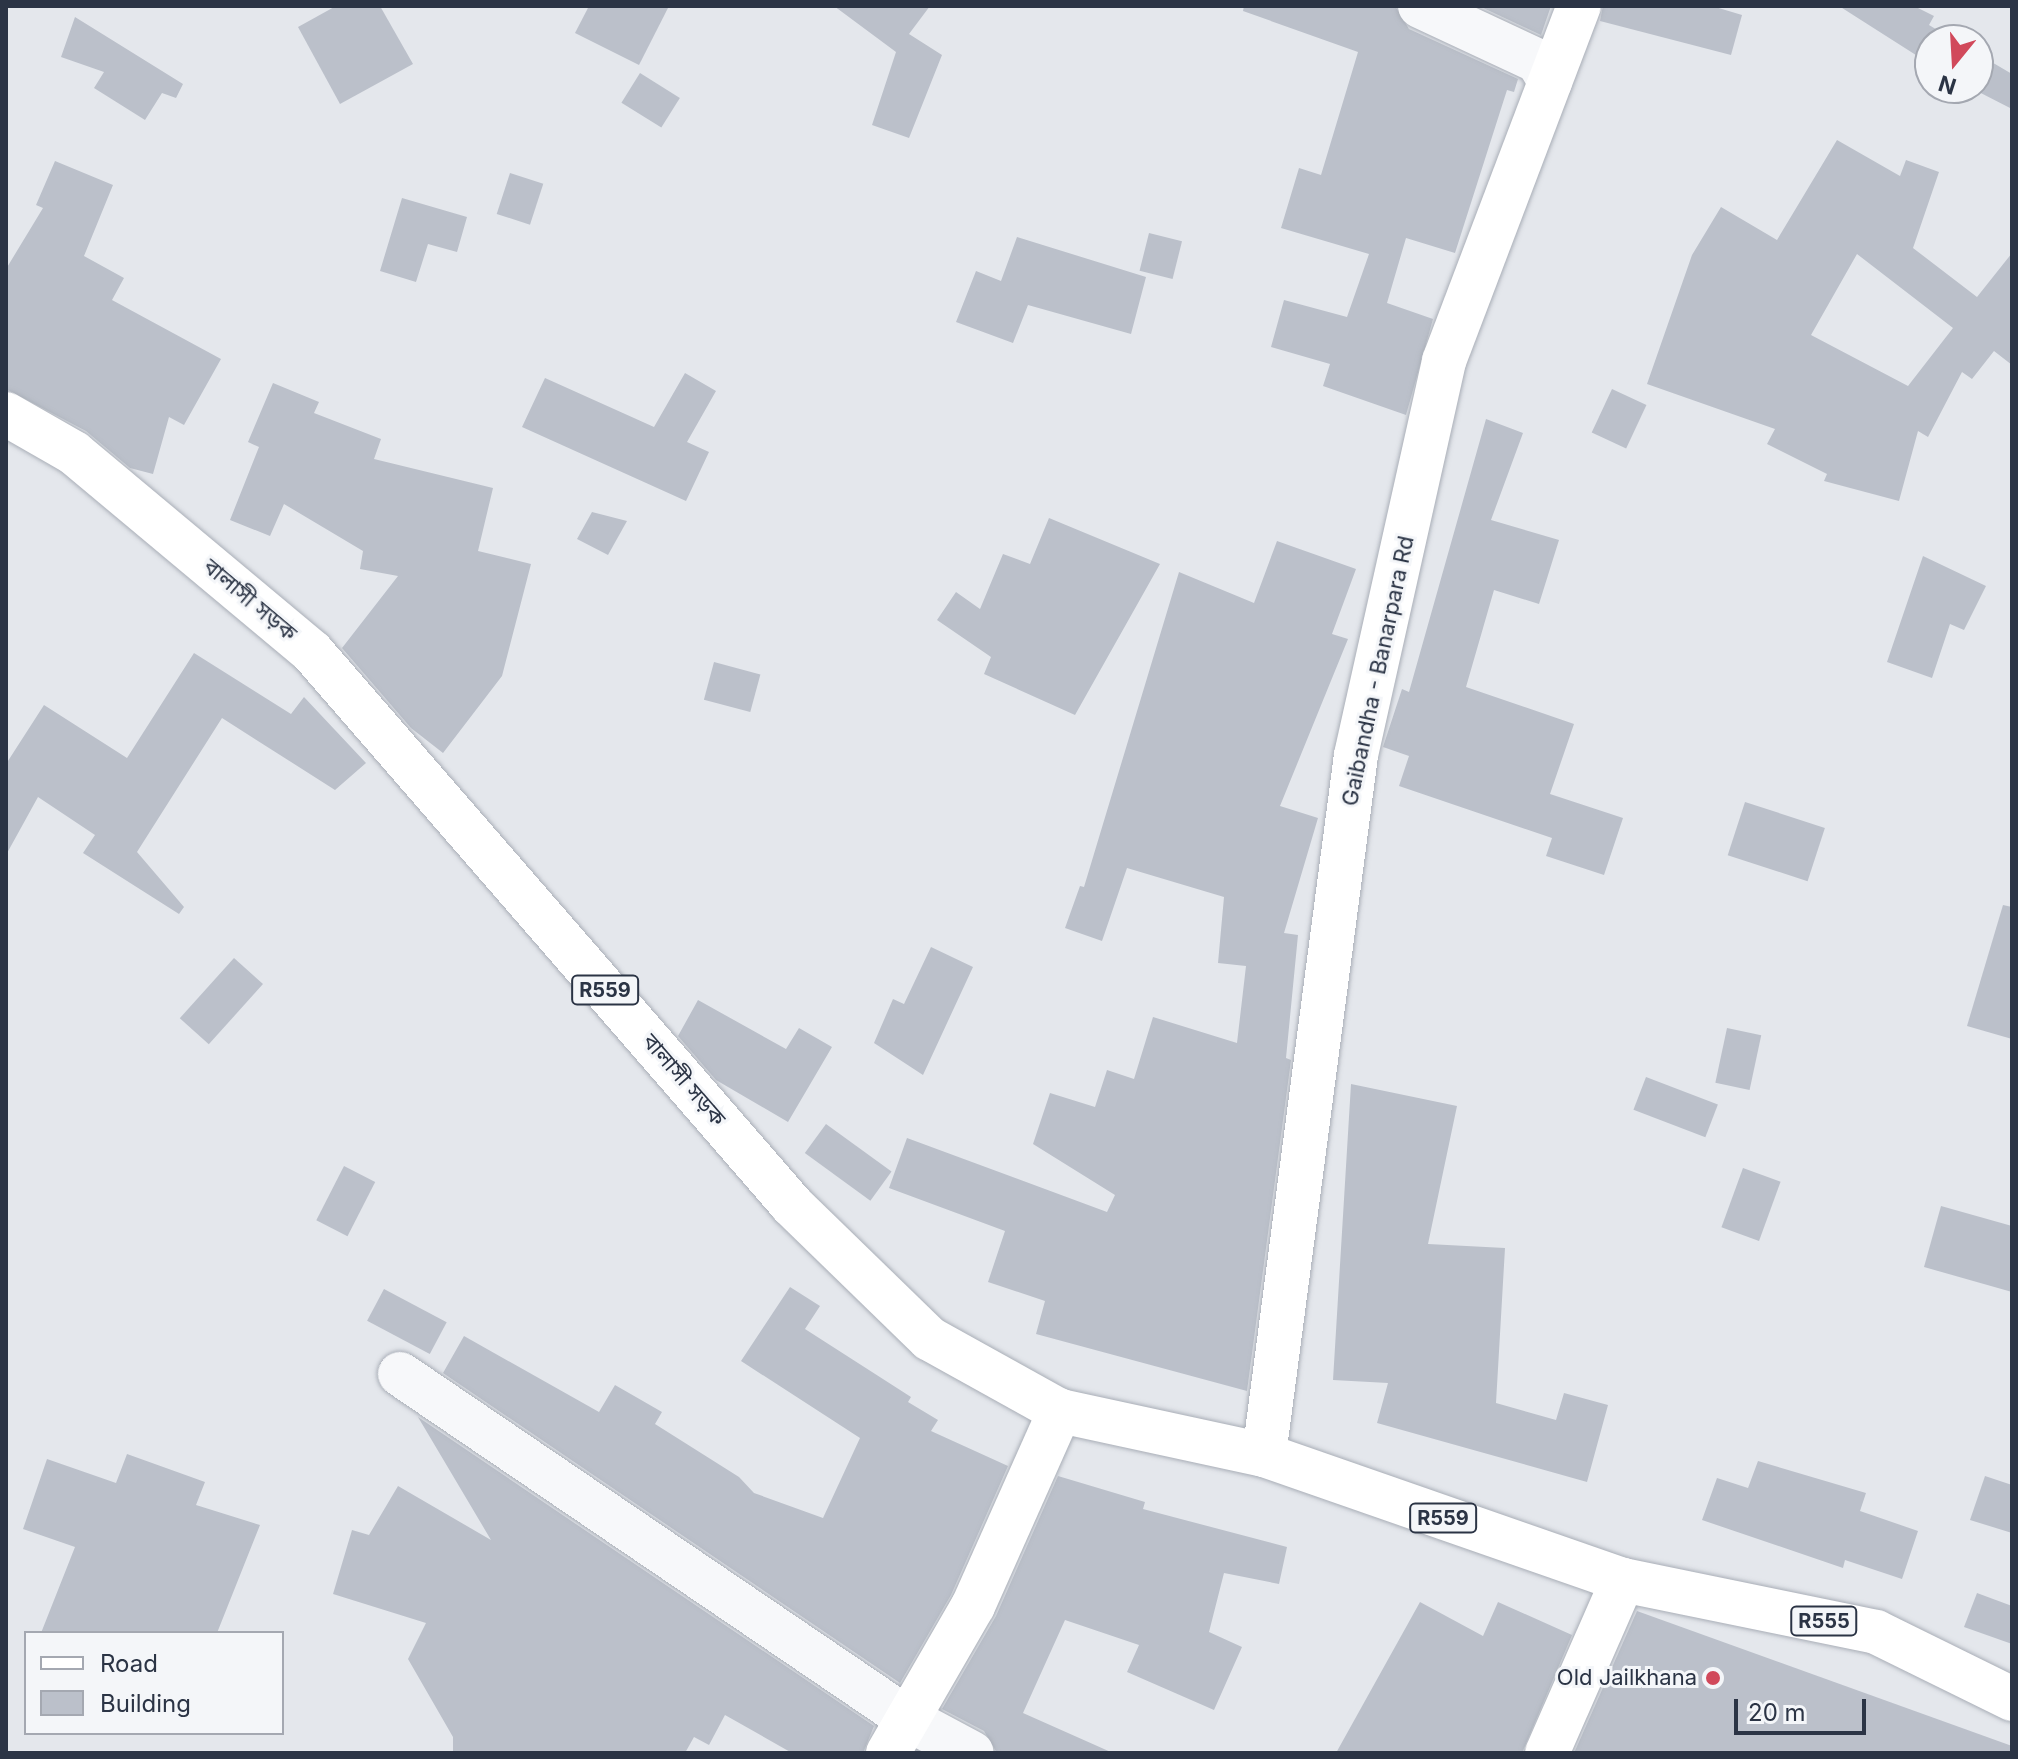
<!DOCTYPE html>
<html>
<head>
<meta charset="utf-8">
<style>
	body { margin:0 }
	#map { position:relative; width:2018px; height:1759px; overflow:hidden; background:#e4e7ec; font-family:Inter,"Noto Sans Bengali",sans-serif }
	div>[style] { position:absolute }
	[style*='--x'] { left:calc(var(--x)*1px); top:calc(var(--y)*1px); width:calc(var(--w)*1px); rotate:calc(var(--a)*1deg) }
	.building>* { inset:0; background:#bbc0ca; transform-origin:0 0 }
	.roads { filter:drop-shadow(0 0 2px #a9aeb7) drop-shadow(0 0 2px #a9aeb7) }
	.street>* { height:44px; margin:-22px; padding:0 22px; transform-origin:22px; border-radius:22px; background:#f7f8fa }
	.secondary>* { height:44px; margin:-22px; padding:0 22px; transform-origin:22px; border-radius:22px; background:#fff }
	.primary>* { height:44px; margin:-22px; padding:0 22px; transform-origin:22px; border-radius:22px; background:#fff }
	.dots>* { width:22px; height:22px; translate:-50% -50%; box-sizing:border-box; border:4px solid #f4f6f9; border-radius:50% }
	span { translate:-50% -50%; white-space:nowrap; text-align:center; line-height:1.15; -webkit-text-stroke:6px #f4f6f9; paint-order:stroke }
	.shield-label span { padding:2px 6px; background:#f4f6f9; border:2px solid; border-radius:6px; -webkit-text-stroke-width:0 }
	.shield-label { font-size:20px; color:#2b3445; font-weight:700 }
	.street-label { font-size:22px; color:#2b3445 }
	.poi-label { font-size:22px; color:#2b3445 }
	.right { translate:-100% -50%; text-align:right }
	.frame { position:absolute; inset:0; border:8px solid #2b3445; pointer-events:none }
	.legend { position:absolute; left:24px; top:1631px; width:260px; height:104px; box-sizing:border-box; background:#f4f6f9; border:2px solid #a4a8b1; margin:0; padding:10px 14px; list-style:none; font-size:24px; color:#2b3445 }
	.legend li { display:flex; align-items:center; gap:16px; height:40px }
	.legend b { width:40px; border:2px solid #a4a8b1 }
	.north { position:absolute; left:1914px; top:24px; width:80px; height:80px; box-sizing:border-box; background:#f4f6f9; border:2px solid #a4a8b1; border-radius:50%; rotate:198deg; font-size:22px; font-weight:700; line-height:32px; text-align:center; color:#2b3445 }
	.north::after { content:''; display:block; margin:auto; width:28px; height:36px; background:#d1495b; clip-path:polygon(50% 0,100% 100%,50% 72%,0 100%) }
	.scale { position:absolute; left:1734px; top:1699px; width:132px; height:36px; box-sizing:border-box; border:4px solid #2b3445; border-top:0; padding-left:10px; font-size:24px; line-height:28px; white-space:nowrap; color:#2b3445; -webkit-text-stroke:6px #f4f6f9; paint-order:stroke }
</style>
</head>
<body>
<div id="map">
	<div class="building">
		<i style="clip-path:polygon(336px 6px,380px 6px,413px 64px,340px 104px,298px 27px)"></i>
		<i style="clip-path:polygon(589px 6px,669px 6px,639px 65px,575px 33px)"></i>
		<i style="clip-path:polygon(834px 6px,930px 6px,909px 34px,942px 55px,909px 138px,872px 125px,896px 52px)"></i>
		<i style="clip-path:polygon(1244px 6px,1395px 6px,1409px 29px,1518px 79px,1514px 92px,1507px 90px,1455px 253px,1406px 238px,1387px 303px,1433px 319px,1406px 415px,1323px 386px,1330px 364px,1271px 347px,1284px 300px,1347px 317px,1369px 254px,1281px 228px,1299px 168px,1321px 175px,1358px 52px,1243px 11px)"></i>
		<i style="clip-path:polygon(1479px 6px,1551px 6px,1541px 35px)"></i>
		<i style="clip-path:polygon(1603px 6px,1712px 6px,1742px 15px,1731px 55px,1600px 21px)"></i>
		<i style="clip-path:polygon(1839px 6px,1914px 6px,1934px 16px,1929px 25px,1954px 40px,1930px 40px,1930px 64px)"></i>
		<i style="clip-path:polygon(75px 17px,183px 84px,176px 98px,162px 93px,145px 120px,94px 88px,104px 72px,61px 57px)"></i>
		<i style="clip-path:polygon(1978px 54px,2012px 74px,2012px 109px,1971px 88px,1978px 88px)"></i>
		<i style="left:640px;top:73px;width:47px;height:35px;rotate:32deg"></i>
		<i style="clip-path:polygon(evenodd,1837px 140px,1900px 176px,1906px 160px,1939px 172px,1913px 248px,1977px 297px,2012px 253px,2012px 365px,1994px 351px,1972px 379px,1962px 372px,1928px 437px,1918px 431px,1899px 501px,1824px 481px,1827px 474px,1767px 444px,1775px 429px,1647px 384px,1692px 255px,1721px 207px,1777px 240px,1837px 140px,1857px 254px,1953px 328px,1908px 386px,1811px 335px,1857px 254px)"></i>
		<i style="clip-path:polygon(55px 161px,113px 185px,84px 256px,124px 278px,112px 300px,221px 359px,184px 425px,169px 417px,153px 474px,130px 468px,86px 431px,6px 389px,6px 269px,43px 208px,36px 205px)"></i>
		<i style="left:510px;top:173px;width:35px;height:43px;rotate:18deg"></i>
		<i style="clip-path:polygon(402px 198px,467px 217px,457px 252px,428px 244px,416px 282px,380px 271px)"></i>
		<i style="left:1149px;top:233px;width:34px;height:39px;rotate:14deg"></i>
		<i style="clip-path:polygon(1017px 237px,1146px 277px,1131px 334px,1028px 305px,1013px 343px,956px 322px,976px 271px,1001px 281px)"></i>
		<i style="clip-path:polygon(685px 373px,716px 391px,687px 442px,709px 452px,686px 501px,522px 427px,545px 378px,654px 427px)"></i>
		<i style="clip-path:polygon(273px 383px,319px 402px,314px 413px,381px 439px,374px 459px,493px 488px,478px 551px,531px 564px,502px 676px,443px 753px,411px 728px,342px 648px,398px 576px,360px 569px,363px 551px,284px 504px,270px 536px,230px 520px,259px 447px,248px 442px)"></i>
		<i style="left:1612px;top:389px;width:38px;height:48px;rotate:25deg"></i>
		<i style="clip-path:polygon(1486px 419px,1523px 433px,1491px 520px,1559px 540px,1539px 604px,1494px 590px,1466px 687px,1574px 724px,1550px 794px,1623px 818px,1604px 875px,1546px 856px,1552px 838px,1399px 786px,1409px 756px,1383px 747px,1402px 689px,1409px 692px)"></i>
		<i style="clip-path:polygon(592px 512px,627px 521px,608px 555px,577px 539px)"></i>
		<i style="clip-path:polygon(1049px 518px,1160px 564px,1075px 715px,984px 674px,991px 657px,937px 620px,956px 592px,980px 609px,1003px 554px,1030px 564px)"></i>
		<i style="clip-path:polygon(1277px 541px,1356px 569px,1332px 634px,1348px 639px,1280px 806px,1318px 818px,1284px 933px,1298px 935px,1286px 1058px,1291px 1060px,1247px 1391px,1036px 1334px,1045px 1301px,988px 1282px,1005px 1231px,889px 1188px,907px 1138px,1107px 1212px,1115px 1195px,1033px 1144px,1050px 1093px,1095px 1107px,1107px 1070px,1134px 1079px,1153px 1017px,1237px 1043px,1246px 966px,1218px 963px,1224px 897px,1127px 868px,1102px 941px,1065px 928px,1080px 886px,1084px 887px,1179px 572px,1254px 603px)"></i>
		<i style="clip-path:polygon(1923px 556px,1986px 586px,1964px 630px,1950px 624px,1932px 678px,1887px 662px)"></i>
		<i style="clip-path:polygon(194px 653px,291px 714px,304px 697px,366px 763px,335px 790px,222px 718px,137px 852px,184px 907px,179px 914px,83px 853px,95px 835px,38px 797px,6px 855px,6px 764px,44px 705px,127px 758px)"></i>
		<i style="left:714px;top:662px;width:48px;height:39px;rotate:15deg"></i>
		<i style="left:1745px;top:802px;width:84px;height:56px;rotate:18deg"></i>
		<i style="clip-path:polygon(2003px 905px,2012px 907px,2012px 1039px,1967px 1026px)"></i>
		<i style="clip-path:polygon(931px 947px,973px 967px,923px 1075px,874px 1043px,893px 999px,904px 1004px)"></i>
		<i style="left:234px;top:958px;width:39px;height:81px;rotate:42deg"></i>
		<i style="clip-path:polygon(698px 1000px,786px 1049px,799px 1028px,832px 1047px,788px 1122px,716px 1080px,678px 1036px)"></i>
		<i style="left:1727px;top:1028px;width:35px;height:56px;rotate:12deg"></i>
		<i style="left:1646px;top:1077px;width:77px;height:35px;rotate:21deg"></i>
		<i style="clip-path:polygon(1351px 1084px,1457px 1106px,1428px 1244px,1505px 1248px,1496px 1403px,1556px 1420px,1564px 1393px,1608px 1405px,1587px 1482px,1377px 1423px,1388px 1383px,1333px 1380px)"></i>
		<i style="left:826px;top:1124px;width:81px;height:36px;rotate:36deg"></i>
		<i style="left:344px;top:1166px;width:35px;height:61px;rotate:27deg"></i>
		<i style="left:1743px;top:1168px;width:40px;height:63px;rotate:20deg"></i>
		<i style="clip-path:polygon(1941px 1206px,2012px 1226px,2012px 1292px,1924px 1267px)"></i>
		<i style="clip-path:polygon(790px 1287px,820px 1306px,805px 1329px,911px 1397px,908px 1402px,938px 1420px,931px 1431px,1008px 1466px,951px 1595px,900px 1683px,443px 1373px,464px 1336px,599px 1412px,615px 1385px,662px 1412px,655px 1424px,739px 1477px,754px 1493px,823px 1518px,860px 1438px,741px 1361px)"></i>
		<i style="left:384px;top:1289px;width:71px;height:36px;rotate:28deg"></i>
		<i style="clip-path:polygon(418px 1417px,874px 1726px,863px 1753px,792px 1753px,725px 1715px,709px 1745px,694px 1737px,685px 1753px,453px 1753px,453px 1737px,408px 1659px,426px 1623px,333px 1594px,352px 1530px,369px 1535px,398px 1486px,491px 1540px)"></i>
		<i style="clip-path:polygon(127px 1454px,205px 1482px,196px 1505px,260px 1525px,217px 1633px,41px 1633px,75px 1547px,23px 1529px,47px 1459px,116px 1483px)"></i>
		<i style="clip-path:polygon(1758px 1461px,1866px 1493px,1860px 1511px,1918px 1531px,1902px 1579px,1845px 1560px,1843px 1568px,1702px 1520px,1717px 1478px,1748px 1488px)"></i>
		<i style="clip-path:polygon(1058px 1476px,1145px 1502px,1143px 1509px,1287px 1547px,1279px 1584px,1224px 1573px,1209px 1632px,1242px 1647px,1214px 1710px,1127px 1672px,1139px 1645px,1065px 1620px,1023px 1713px,1113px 1753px,997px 1753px,984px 1731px,942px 1709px,996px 1616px)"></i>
		<i style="clip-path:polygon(1985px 1476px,2012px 1485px,2012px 1533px,1970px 1520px)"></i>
		<i style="clip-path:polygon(1977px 1593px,2012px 1606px,2012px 1644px,1964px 1627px)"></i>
		<i style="clip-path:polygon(1420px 1602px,1483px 1636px,1498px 1602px,1572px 1635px,1522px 1753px,1336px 1753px)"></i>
		<i style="clip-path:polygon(1637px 1611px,2012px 1746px,2012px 1753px,1574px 1753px)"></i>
	</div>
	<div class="roads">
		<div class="street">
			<i style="--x:1420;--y:6;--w:130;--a:25"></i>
			<i style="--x:1538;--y:61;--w:24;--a:60"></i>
			<i style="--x:400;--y:1374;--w:614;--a:34.18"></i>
			<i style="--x:908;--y:1719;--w:72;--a:28"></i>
		</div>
		<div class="secondary">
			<i style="--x:1264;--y:1455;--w:706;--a:-82.51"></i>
			<i style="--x:1356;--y:755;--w:404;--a:-77.4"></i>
			<i style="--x:1444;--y:361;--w:380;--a:-69.2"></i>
			<i style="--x:888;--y:1753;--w:170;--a:-60"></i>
			<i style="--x:973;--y:1606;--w:214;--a:-66"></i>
			<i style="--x:1547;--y:1753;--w:189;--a:-66.3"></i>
		</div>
		<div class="primary">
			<i style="--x:6;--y:414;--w:78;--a:29.8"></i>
			<i style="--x:74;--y:453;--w:310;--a:39.9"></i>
			<i style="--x:312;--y:652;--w:732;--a:49.04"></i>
			<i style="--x:792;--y:1205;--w:192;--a:44.2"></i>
			<i style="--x:930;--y:1339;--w:149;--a:29"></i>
			<i style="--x:1060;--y:1411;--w:209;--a:12.2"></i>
			<i style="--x:1264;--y:1455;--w:380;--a:19.2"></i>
			<i style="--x:1623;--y:1580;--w:258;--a:11.6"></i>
			<i style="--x:1876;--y:1632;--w:152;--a:26.2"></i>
		</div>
	</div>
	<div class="dots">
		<i style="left:1713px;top:1678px;background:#d1495b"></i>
	</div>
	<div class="shield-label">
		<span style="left:605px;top:990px">R559</span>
		<span style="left:1443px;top:1518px">R559</span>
		<span style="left:1824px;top:1621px">R555</span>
	</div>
	<div class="street-label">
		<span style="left:250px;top:600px;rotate:40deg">বালাসী সড়ক</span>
		<span style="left:1378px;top:671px;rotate:-78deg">Gaibandha - Banarpara Rd</span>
		<span style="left:684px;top:1080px;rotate:49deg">বালাসী সড়ক</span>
	</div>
	<div class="poi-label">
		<span class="right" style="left:1697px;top:1678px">Old Jailkhana</span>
	</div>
	<div class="frame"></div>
	<ul class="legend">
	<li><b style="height:10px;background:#fff"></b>Road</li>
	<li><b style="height:22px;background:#bbc0ca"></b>Building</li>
	</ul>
	<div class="north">N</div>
	<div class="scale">20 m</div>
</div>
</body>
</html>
